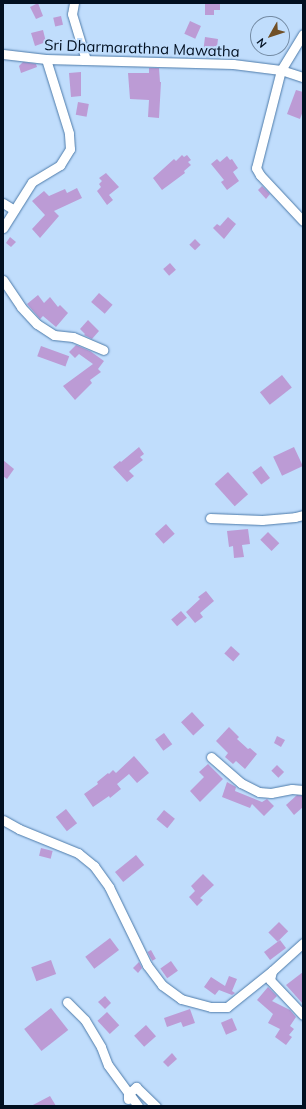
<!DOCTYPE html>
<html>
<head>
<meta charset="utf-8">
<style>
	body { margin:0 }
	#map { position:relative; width:306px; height:1109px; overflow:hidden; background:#c0ddfc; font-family:Mulish,sans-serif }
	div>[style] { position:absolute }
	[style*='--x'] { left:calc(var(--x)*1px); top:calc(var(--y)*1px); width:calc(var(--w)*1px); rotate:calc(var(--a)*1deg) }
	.building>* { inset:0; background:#bc9bd5; transform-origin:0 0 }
	.roads { filter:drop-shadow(0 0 1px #4d7baa) drop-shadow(0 0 1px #4d7baa) }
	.minor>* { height:9px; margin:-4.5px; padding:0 4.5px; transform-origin:4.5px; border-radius:4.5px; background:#fff }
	span { translate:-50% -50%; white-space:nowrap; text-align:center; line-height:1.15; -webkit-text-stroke:4px #c0ddfc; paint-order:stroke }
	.street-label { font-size:15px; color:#010f20 }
	.frame { position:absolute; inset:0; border:4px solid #010f20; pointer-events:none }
	.north { position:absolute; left:250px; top:16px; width:40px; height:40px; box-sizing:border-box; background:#c0ddfc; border:1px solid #748ba4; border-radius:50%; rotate:231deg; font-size:11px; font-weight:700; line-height:16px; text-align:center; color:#010f20 }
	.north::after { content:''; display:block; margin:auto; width:14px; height:18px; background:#715027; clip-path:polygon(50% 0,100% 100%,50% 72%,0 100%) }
</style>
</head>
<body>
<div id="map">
	<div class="building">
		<i style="clip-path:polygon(38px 3px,43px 16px,36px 19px,30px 7px)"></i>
		<i style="clip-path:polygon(205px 3px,220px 3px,220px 10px,214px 10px,214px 15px,205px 15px)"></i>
		<i style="left:61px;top:16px;width:9px;height:8px;rotate:77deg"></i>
		<i style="left:190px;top:21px;width:12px;height:14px;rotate:24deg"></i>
		<i style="clip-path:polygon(43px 30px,46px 42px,35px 46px,31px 33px)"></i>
		<i style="clip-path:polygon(205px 37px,218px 39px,217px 47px,214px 46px,213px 54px,203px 53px)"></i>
		<i style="clip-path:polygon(23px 62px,36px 64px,37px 67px,21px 73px,19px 66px)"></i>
		<i style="clip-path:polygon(149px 68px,159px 68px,160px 82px,161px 82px,159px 118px,148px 117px,149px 100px,130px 99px,128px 73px,149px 73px)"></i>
		<i style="clip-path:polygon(81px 72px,81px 96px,71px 97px,69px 73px)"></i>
		<i style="clip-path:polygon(296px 90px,303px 92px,303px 111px,300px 119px,287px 114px)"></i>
		<i style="left:78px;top:102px;width:11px;height:13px;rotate:10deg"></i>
		<i style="clip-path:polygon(182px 155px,184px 157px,187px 155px,191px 160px,188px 162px,191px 165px,184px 171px,185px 173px,162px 190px,153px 178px,174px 159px,176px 161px)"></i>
		<i style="clip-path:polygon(227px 156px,230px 160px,232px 159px,238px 168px,233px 172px,239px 181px,227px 190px,221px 182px,224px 180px,211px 164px,217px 159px,220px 162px)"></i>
		<i style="clip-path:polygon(106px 173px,119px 187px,109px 195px,113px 200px,107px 205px,97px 191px,101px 187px,99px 184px,102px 181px,99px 178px)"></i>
		<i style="clip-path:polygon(262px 186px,270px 194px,266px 199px,258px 190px)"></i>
		<i style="clip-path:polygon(77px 188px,82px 198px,54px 211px,59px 216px,40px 238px,32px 229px,45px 215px,32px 201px,44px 191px,49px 196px,65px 189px,67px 193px)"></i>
		<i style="clip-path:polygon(228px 217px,236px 224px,224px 239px,213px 228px,217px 224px,220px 226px)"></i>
		<i style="clip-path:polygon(10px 237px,16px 242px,11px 247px,6px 243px)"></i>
		<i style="left:195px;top:239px;width:8px;height:8px;rotate:45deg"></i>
		<i style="left:170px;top:263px;width:9px;height:9px;rotate:49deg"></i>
		<i style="left:99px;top:293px;width:18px;height:12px;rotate:41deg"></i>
		<i style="clip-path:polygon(38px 295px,44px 303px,50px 297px,58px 307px,60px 305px,68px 313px,56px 327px,43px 316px,40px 319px,27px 304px)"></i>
		<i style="clip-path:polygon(88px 320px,99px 331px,92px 339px,84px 335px,85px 334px,80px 329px)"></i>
		<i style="clip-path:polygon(76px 345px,90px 351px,104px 361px,98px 369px,101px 372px,90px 380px,92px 383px,75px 400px,63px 386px,93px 364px,79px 354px,75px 358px,69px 352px)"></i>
		<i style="left:41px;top:346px;width:30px;height:11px;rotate:20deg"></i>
		<i style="left:282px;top:375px;width:16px;height:28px;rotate:52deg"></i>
		<i style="clip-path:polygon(139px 447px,144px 454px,140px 457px,143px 460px,129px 471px,134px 476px,127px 482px,113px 467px,120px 461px,121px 462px)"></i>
		<i style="left:294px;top:447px;width:21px;height:23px;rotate:65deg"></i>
		<i style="clip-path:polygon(3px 460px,14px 469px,7px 479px,3px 476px)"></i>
		<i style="left:261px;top:466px;width:15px;height:11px;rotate:53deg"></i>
		<i style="left:228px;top:472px;width:30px;height:18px;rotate:48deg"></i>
		<i style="left:166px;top:524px;width:13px;height:15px;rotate:48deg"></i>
		<i style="clip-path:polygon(248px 529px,250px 544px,242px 545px,244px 557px,234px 558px,233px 546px,229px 547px,227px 531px)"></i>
		<i style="left:268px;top:532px;width:16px;height:11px;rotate:45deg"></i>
		<i style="clip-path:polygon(206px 591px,214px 601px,200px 613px,203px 617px,195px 623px,186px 612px,200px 599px,198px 597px)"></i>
		<i style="left:181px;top:611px;width:9px;height:13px;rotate:49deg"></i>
		<i style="left:231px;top:646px;width:12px;height:10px;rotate:42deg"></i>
		<i style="left:192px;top:712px;width:18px;height:15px;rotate:47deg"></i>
		<i style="clip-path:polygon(229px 727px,239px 737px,237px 739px,248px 749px,250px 748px,257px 754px,245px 769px,236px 761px,233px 764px,225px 757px,228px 753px,216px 741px)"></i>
		<i style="left:164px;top:733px;width:14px;height:11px;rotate:54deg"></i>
		<i style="clip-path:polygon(277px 736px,285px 740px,281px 747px,274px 743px)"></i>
		<i style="clip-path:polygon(134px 756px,149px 773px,137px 783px,129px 774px,117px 784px,121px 789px,110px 798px,109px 796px,93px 807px,84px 794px,98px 784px,97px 782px,108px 773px,109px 774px,113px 770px,116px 773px)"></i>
		<i style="clip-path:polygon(208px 764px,223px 779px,200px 802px,190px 791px,204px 777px,199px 772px)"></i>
		<i style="left:277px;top:765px;width:10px;height:8px;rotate:45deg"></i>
		<i style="clip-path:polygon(227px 782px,236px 787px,235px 791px,262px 802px,267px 799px,274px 806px,264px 816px,252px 804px,250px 808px,222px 797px)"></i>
		<i style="clip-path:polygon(297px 795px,303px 796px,303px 807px,294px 815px,286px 805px)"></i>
		<i style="left:66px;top:809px;width:18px;height:13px;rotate:52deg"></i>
		<i style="left:164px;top:810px;width:14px;height:12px;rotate:39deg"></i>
		<i style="left:41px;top:848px;width:12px;height:8px;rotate:14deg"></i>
		<i style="left:136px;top:855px;width:13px;height:27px;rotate:51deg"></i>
		<i style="clip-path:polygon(203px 874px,214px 885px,200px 898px,203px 900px,197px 906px,189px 897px,195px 891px,191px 886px)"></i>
		<i style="left:279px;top:922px;width:13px;height:15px;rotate:45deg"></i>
		<i style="left:110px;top:938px;width:15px;height:31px;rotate:53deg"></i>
		<i style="left:280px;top:940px;width:10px;height:20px;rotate:53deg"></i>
		<i style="left:151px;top:950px;width:10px;height:4px;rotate:61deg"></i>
		<i style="left:51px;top:960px;width:15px;height:21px;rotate:70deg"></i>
		<i style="left:171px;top:961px;width:12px;height:13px;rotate:55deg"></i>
		<i style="clip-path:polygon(139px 962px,142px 968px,138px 973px,133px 968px)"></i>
		<i style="clip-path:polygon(303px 972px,303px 1004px,286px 985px)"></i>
		<i style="clip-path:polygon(229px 976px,237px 979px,232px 991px,235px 993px,232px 995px,219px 990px,215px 995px,204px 987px,211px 977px,225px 986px)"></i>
		<i style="clip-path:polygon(268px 987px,277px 996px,272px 1001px,290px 1010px,296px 1017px,290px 1026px,294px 1029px,289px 1035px,292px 1037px,286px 1045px,275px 1037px,280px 1029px,268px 1023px,273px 1014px,257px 1000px)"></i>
		<i style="clip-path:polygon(105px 996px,111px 1003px,105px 1009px,98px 1002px)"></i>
		<i style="left:51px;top:1008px;width:28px;height:34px;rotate:52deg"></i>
		<i style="clip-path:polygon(190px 1009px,195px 1023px,183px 1027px,181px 1022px,167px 1027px,164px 1018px)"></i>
		<i style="left:107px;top:1012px;width:18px;height:13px;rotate:47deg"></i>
		<i style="left:232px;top:1018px;width:13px;height:12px;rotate:67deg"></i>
		<i style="left:146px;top:1025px;width:15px;height:16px;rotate:48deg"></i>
		<i style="clip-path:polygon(172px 1053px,177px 1059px,168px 1067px,163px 1062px)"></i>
		<i style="clip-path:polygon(50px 1096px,56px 1106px,31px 1106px)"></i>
	</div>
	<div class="roads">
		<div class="minor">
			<i style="--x:74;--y:3;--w:11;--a:100"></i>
			<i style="--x:72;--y:14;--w:48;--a:73.1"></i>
			<i style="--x:303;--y:34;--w:42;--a:121.4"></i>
			<i style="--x:281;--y:70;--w:101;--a:104.3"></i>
			<i style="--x:256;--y:168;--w:8;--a:60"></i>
			<i style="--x:260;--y:175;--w:63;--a:46.9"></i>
			<i style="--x:3;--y:54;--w:43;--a:6.6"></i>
			<i style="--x:46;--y:59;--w:187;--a:1.5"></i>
			<i style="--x:233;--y:64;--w:48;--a:7.1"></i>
			<i style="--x:281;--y:70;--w:23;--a:18"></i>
			<i style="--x:3;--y:203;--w:13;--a:32"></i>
			<i style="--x:3;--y:228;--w:54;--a:-57.8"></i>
			<i style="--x:32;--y:182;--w:33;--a:-31"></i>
			<i style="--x:60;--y:165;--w:19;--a:-58"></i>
			<i style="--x:70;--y:149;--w:16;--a:-94"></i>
			<i style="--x:69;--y:133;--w:77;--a:-107.3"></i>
			<i style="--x:3;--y:280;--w:32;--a:56"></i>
			<i style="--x:21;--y:307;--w:23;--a:47"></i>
			<i style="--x:37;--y:324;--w:20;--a:33"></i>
			<i style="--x:54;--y:335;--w:19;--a:6"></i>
			<i style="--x:73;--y:337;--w:33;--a:23"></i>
			<i style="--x:210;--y:518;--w:52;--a:2.2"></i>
			<i style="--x:262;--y:520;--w:33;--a:-5"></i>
			<i style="--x:295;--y:517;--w:8;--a:-14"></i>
			<i style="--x:211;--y:757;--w:40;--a:41"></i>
			<i style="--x:241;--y:783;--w:20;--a:27"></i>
			<i style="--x:259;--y:792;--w:12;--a:5"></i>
			<i style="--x:271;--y:793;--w:21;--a:-11"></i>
			<i style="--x:292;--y:789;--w:11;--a:5"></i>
			<i style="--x:3;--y:820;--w:18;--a:29"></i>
			<i style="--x:19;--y:829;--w:64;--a:22.1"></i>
			<i style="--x:78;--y:853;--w:21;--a:39"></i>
			<i style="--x:94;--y:866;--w:26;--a:54"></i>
			<i style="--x:109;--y:887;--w:87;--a:64"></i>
			<i style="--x:147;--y:965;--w:25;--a:53"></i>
			<i style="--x:162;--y:985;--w:24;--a:36"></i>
			<i style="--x:181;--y:999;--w:31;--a:15"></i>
			<i style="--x:211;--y:1007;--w:16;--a:0"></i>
			<i style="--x:227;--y:1007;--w:58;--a:-38.7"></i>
			<i style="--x:303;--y:943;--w:42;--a:137.9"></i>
			<i style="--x:272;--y:971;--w:9;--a:103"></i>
			<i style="--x:270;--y:980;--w:48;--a:46.7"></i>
			<i style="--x:67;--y:1002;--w:25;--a:45"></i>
			<i style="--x:85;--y:1020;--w:31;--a:59"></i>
			<i style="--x:101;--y:1047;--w:19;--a:69"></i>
			<i style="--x:108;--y:1065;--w:51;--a:53.8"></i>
			<i style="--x:128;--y:1099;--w:5;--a:-90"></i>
			<i style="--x:128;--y:1094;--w:11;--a:-41"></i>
			<i style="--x:136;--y:1087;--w:28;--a:44"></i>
		</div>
	</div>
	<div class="street-label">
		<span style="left:142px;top:48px;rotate:2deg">Sri Dharmarathna Mawatha</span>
	</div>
	<div class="frame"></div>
	<div class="north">N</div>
</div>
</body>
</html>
